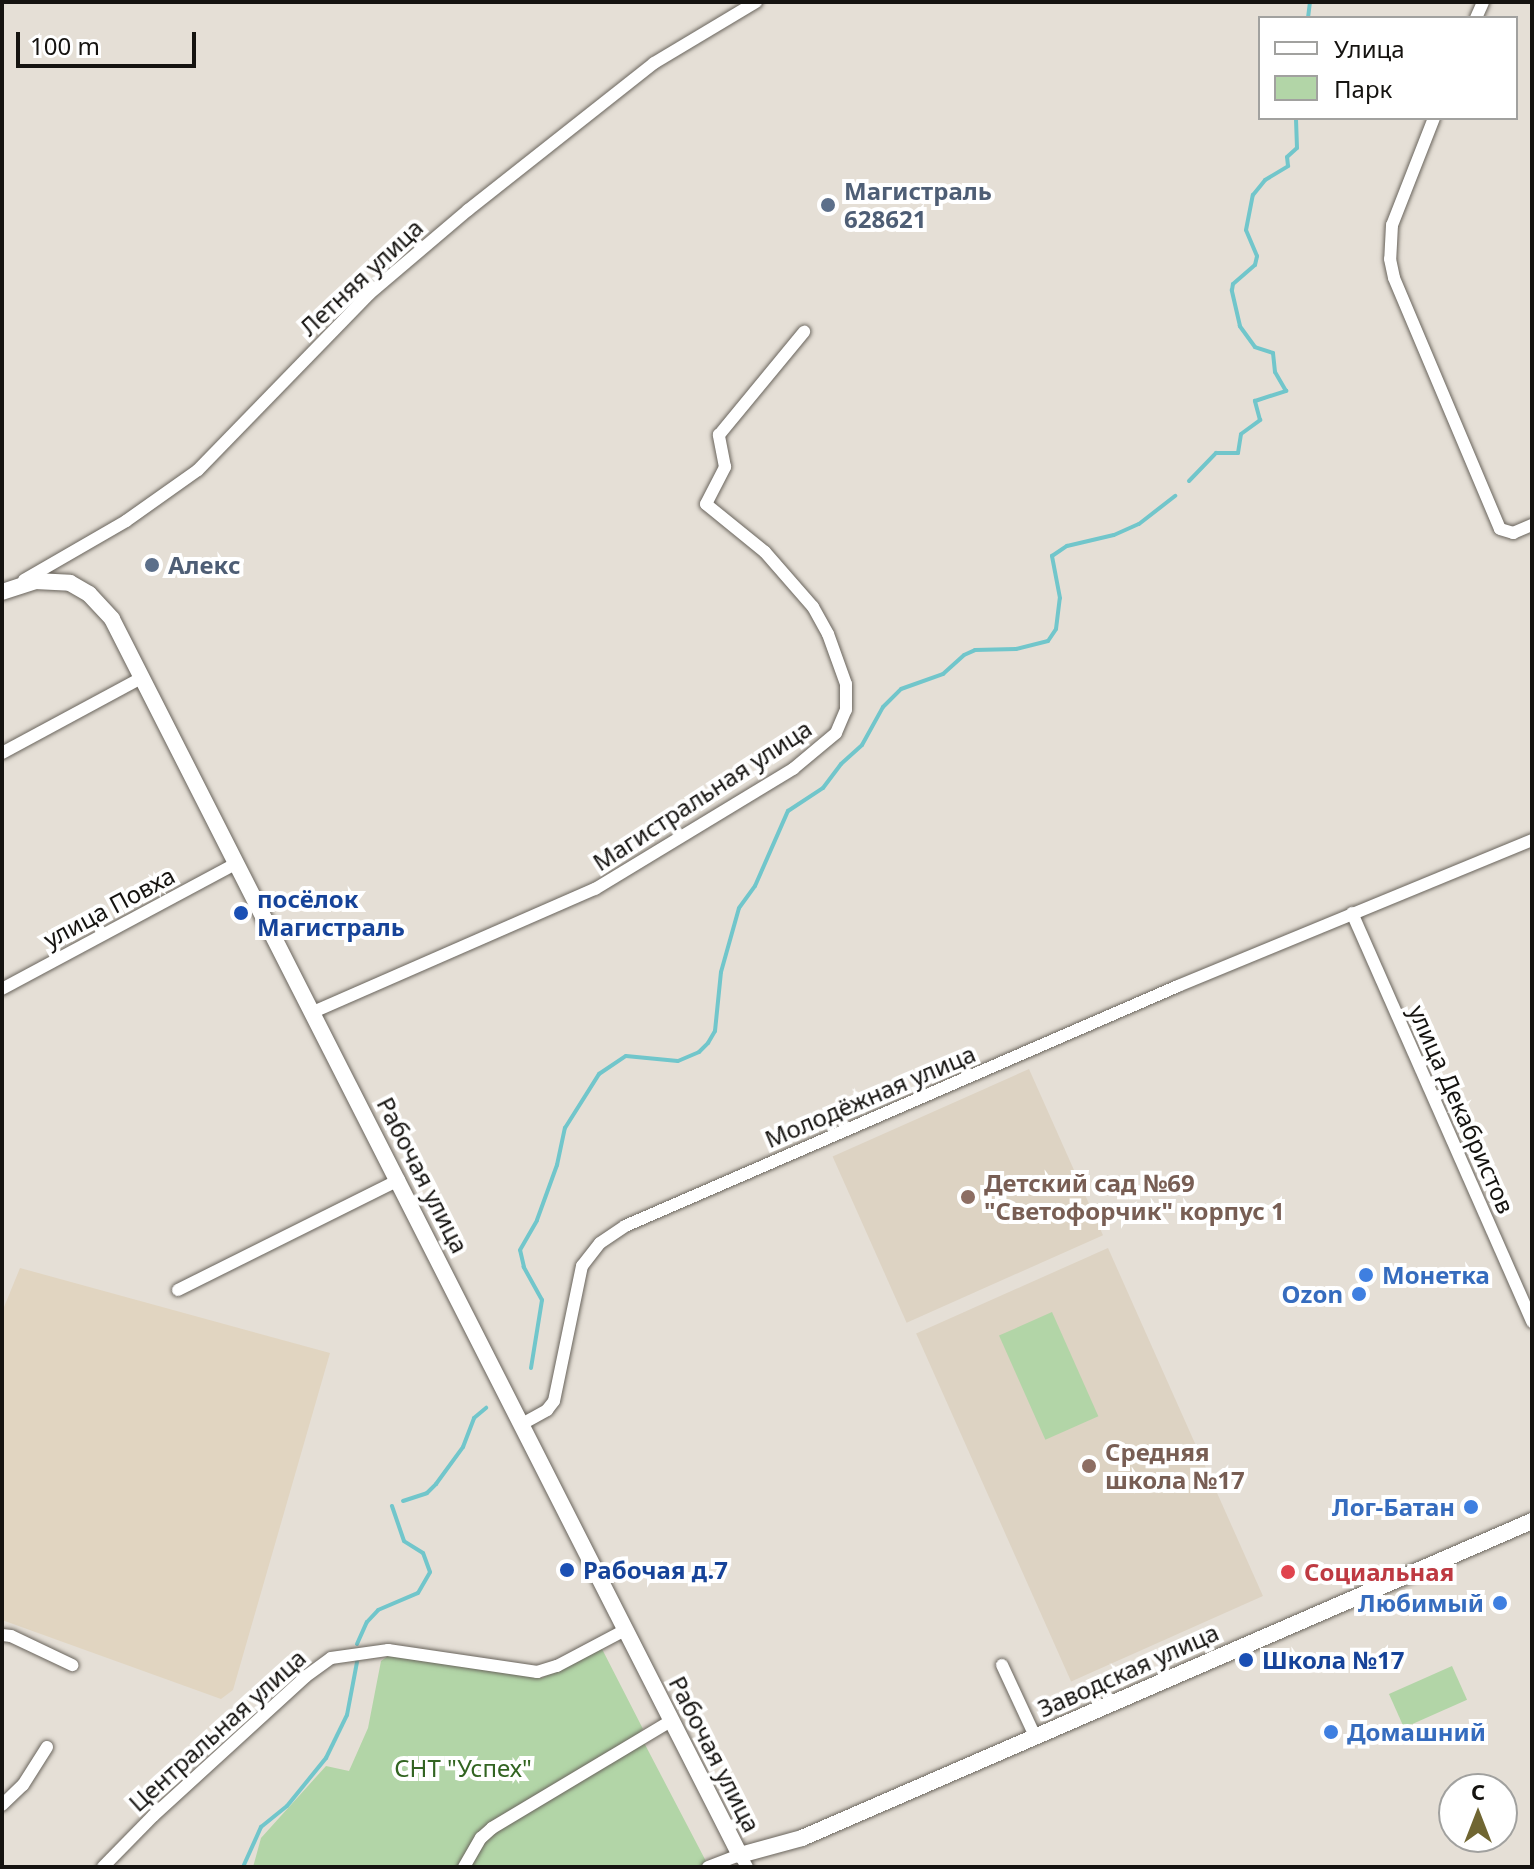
<!DOCTYPE html>
<html>
<head>
<meta charset="utf-8">
<style>
	body { margin:0 }
	#map { position:relative; width:1534px; height:1869px; overflow:hidden; background:#e5dfd6; font-family:"Noto Sans",sans-serif }
	div>[style] { position:absolute }
	[style*='--x'] { left:calc(var(--x)*1px); top:calc(var(--y)*1px); width:calc(var(--w)*1px); rotate:calc(var(--a)*1deg) }
	.built>* { inset:0; background:#ddd3c3; transform-origin:0 0 }
	.industrial>* { inset:0; background:#e1d5c1 }
	.green>* { inset:0; background:#b2d5a7; transform-origin:0 0 }
	.stream>* { height:4px; margin:-2px; padding:0 2px; transform-origin:2px; border-radius:2px; background:#71c6cb }
	.roads { filter:drop-shadow(0 0 2px #69645c) drop-shadow(0 0 2px #69645c) }
	.minor>* { height:12px; margin:-6px; padding:0 6px; transform-origin:6px; border-radius:6px; background:#fff }
	.tertiary>* { height:16px; margin:-8px; padding:0 8px; transform-origin:8px; border-radius:8px; background:#fff }
	.dots>* { width:22px; height:22px; translate:-50% -50%; box-sizing:border-box; border:4px solid #fff; border-radius:50% }
	span { translate:-50% -50%; white-space:nowrap; text-align:center; line-height:1.15; -webkit-text-stroke:8px #fff; paint-order:stroke }
	.service-label { font-size:24px; color:#4e5e75; font-weight:700 }
	.left { translate:0 -50%; text-align:left }
	.street-label { font-size:24px; color:#151310 }
	.transit-label { font-size:24px; color:#164399; font-weight:700 }
	.education-label { font-size:24px; color:#785e54; font-weight:700 }
	.shop-label { font-size:24px; color:#366cbe; font-weight:700 }
	.right { translate:-100% -50%; text-align:right }
	.health-label { font-size:24px; color:#be3a42; font-weight:700 }
	.park-label { font-size:24px; color:#326421 }
	.frame { position:absolute; inset:0; border:4px solid #151310; pointer-events:none }
	.legend { position:absolute; left:1258px; top:16px; width:260px; height:104px; box-sizing:border-box; background:#fff; border:2px solid #a1a19f; margin:0; padding:10px 14px; list-style:none; font-size:24px; color:#151310 }
	.legend li { display:flex; align-items:center; gap:16px; height:40px }
	.legend b { width:40px; border:2px solid #a1a19f }
	.north { position:absolute; left:1438px; top:1773px; width:80px; height:80px; box-sizing:border-box; background:#fff; border:2px solid #a1a19f; border-radius:50%; rotate:0deg; font-size:22px; font-weight:700; line-height:32px; text-align:center; color:#151310 }
	.north::after { content:''; display:block; margin:auto; width:28px; height:36px; background:#706632; clip-path:polygon(50% 0,100% 100%,50% 72%,0 100%) }
	.scale { position:absolute; left:16px; top:32px; width:180px; height:36px; box-sizing:border-box; border:4px solid #151310; border-top:0; padding-left:10px; font-size:24px; line-height:28px; white-space:nowrap; color:#151310; -webkit-text-stroke:6px #fff; paint-order:stroke }
</style>
</head>
<body>
<div id="map">
	<div class="built">
		<i style="left:1029px;top:1069px;width:182px;height:215px;rotate:66deg"></i>
		<i style="left:1108px;top:1248px;width:381px;height:210px;rotate:66deg"></i>
	</div>
	<div class="industrial">
		<i style="clip-path:polygon(20px 1268px,330px 1353px,233px 1690px,221px 1699px,2px 1620px,2px 1312px)"></i>
	</div>
	<div class="green">
		<i style="left:1052px;top:1312px;width:114px;height:58px;rotate:66deg"></i>
		<i style="clip-path:polygon(601px 1647px,643px 1729px,639px 1733px,709px 1867px,253px 1867px,261px 1838px,326px 1766px,349px 1771px,368px 1728px,381px 1661px,391px 1654px,542px 1678px)"></i>
		<i style="left:1452px;top:1666px;width:37px;height:69px;rotate:66deg"></i>
	</div>
	<div class="stream">
		<i style="--x:1308;--y:18;--w:16;--a:-83"></i>
		<i style="--x:1189;--y:481;--w:39;--a:-46"></i>
		<i style="--x:1216;--y:453;--w:22;--a:0"></i>
		<i style="--x:1238;--y:453;--w:19;--a:-81"></i>
		<i style="--x:1241;--y:434;--w:24;--a:-36"></i>
		<i style="--x:1260;--y:420;--w:20;--a:-105"></i>
		<i style="--x:1255;--y:401;--w:33;--a:-18"></i>
		<i style="--x:1286;--y:391;--w:22;--a:-120"></i>
		<i style="--x:1275;--y:372;--w:19;--a:-96"></i>
		<i style="--x:1273;--y:353;--w:19;--a:-162"></i>
		<i style="--x:1255;--y:347;--w:26;--a:-126"></i>
		<i style="--x:1240;--y:326;--w:37;--a:-103"></i>
		<i style="--x:1232;--y:290;--w:6;--a:-81"></i>
		<i style="--x:1233;--y:284;--w:29;--a:-41"></i>
		<i style="--x:1255;--y:265;--w:9;--a:-77"></i>
		<i style="--x:1257;--y:256;--w:28;--a:-113"></i>
		<i style="--x:1246;--y:230;--w:36;--a:-79"></i>
		<i style="--x:1253;--y:195;--w:19;--a:-51"></i>
		<i style="--x:1265;--y:180;--w:27;--a:-31"></i>
		<i style="--x:1288;--y:166;--w:9;--a:-96"></i>
		<i style="--x:1287;--y:157;--w:13;--a:-42"></i>
		<i style="--x:1297;--y:148;--w:30;--a:-92"></i>
		<i style="--x:531;--y:1368;--w:69;--a:-80.8"></i>
		<i style="--x:542;--y:1300;--w:38;--a:-119"></i>
		<i style="--x:524;--y:1267;--w:17;--a:-103"></i>
		<i style="--x:520;--y:1250;--w:34;--a:-60"></i>
		<i style="--x:537;--y:1220;--w:59;--a:-70"></i>
		<i style="--x:557;--y:1165;--w:38;--a:-78"></i>
		<i style="--x:565;--y:1128;--w:64;--a:-57.8"></i>
		<i style="--x:599;--y:1074;--w:32;--a:-34"></i>
		<i style="--x:626;--y:1056;--w:52;--a:5.5"></i>
		<i style="--x:678;--y:1061;--w:23;--a:-23"></i>
		<i style="--x:699;--y:1052;--w:13;--a:-45"></i>
		<i style="--x:708;--y:1043;--w:14;--a:-60"></i>
		<i style="--x:715;--y:1031;--w:59;--a:-84.2"></i>
		<i style="--x:721;--y:972;--w:66;--a:-74.3"></i>
		<i style="--x:739;--y:908;--w:27;--a:-54"></i>
		<i style="--x:755;--y:886;--w:82;--a:-66.3"></i>
		<i style="--x:788;--y:811;--w:42;--a:-33.3"></i>
		<i style="--x:823;--y:788;--w:30;--a:-53"></i>
		<i style="--x:841;--y:764;--w:28;--a:-42"></i>
		<i style="--x:862;--y:745;--w:43;--a:-61.1"></i>
		<i style="--x:883;--y:707;--w:25;--a:-45"></i>
		<i style="--x:901;--y:689;--w:45;--a:-19.7"></i>
		<i style="--x:943;--y:674;--w:28;--a:-42"></i>
		<i style="--x:964;--y:655;--w:12;--a:-24"></i>
		<i style="--x:975;--y:650;--w:41;--a:-1.4"></i>
		<i style="--x:1016;--y:649;--w:33;--a:-14"></i>
		<i style="--x:1048;--y:641;--w:14;--a:-56"></i>
		<i style="--x:1056;--y:629;--w:31;--a:-83"></i>
		<i style="--x:1060;--y:598;--w:43;--a:-100.8"></i>
		<i style="--x:1052;--y:556;--w:18;--a:-34"></i>
		<i style="--x:1067;--y:546;--w:48;--a:-13.2"></i>
		<i style="--x:1114;--y:535;--w:27;--a:-24"></i>
		<i style="--x:1139;--y:524;--w:46;--a:-37.9"></i>
		<i style="--x:403;--y:1501;--w:25;--a:-18"></i>
		<i style="--x:427;--y:1493;--w:13;--a:-45"></i>
		<i style="--x:436;--y:1484;--w:46;--a:-53.9"></i>
		<i style="--x:463;--y:1447;--w:31;--a:-69"></i>
		<i style="--x:474;--y:1418;--w:16;--a:-40"></i>
		<i style="--x:357;--y:1644;--w:24;--a:-66"></i>
		<i style="--x:367;--y:1622;--w:16;--a:-47"></i>
		<i style="--x:378;--y:1610;--w:43;--a:-23"></i>
		<i style="--x:418;--y:1593;--w:24;--a:-60"></i>
		<i style="--x:430;--y:1572;--w:20;--a:-110"></i>
		<i style="--x:423;--y:1553;--w:22;--a:-148"></i>
		<i style="--x:404;--y:1541;--w:37;--a:-109"></i>
		<i style="--x:243;--y:1867;--w:44;--a:-65.8"></i>
		<i style="--x:261;--y:1827;--w:33;--a:-39"></i>
		<i style="--x:287;--y:1806;--w:62;--a:-50.9"></i>
		<i style="--x:326;--y:1758;--w:48;--a:-64"></i>
		<i style="--x:347;--y:1715;--w:54;--a:-79.3"></i>
	</div>
	<div class="roads">
		<div class="minor">
			<i style="--x:1476;--y:18;--w:17;--a:-66"></i>
			<i style="--x:1434;--y:118;--w:115;--a:111.4"></i>
			<i style="--x:1392;--y:225;--w:34;--a:93"></i>
			<i style="--x:1390;--y:259;--w:19;--a:78"></i>
			<i style="--x:1394;--y:278;--w:272;--a:67.1"></i>
			<i style="--x:1500;--y:529;--w:14;--a:17"></i>
			<i style="--x:1513;--y:533;--w:21;--a:-23"></i>
			<i style="--x:24;--y:580;--w:118;--a:-30"></i>
			<i style="--x:126;--y:521;--w:88;--a:-35.3"></i>
			<i style="--x:198;--y:470;--w:245;--a:-45.8"></i>
			<i style="--x:369;--y:294;--w:130;--a:-40.3"></i>
			<i style="--x:468;--y:210;--w:237;--a:-38.3"></i>
			<i style="--x:654;--y:63;--w:119;--a:-30.9"></i>
			<i style="--x:2;--y:753;--w:160;--a:-28.3"></i>
			<i style="--x:1352;--y:913;--w:447;--a:66.2"></i>
			<i style="--x:2;--y:989;--w:267;--a:-28.2"></i>
			<i style="--x:313;--y:1012;--w:308;--a:-23.6"></i>
			<i style="--x:595;--y:889;--w:232;--a:-31.2"></i>
			<i style="--x:793;--y:769;--w:56;--a:-39.9"></i>
			<i style="--x:836;--y:733;--w:25;--a:-67"></i>
			<i style="--x:846;--y:710;--w:26;--a:-90"></i>
			<i style="--x:846;--y:684;--w:53;--a:-109.8"></i>
			<i style="--x:828;--y:634;--w:31;--a:-119"></i>
			<i style="--x:813;--y:607;--w:73;--a:-131.1"></i>
			<i style="--x:765;--y:552;--w:76;--a:-140.9"></i>
			<i style="--x:706;--y:504;--w:42;--a:-62.8"></i>
			<i style="--x:725;--y:467;--w:33;--a:-101"></i>
			<i style="--x:719;--y:435;--w:134;--a:-50.5"></i>
			<i style="--x:178;--y:1290;--w:247;--a:-26.5"></i>
			<i style="--x:522;--y:1424;--w:29;--a:-29"></i>
			<i style="--x:547;--y:1410;--w:11;--a:-52"></i>
			<i style="--x:554;--y:1401;--w:138;--a:-78.3"></i>
			<i style="--x:582;--y:1266;--w:29;--a:-52"></i>
			<i style="--x:600;--y:1243;--w:30;--a:-34"></i>
			<i style="--x:625;--y:1226;--w:603;--a:-23.46"></i>
			<i style="--x:1178;--y:986;--w:383;--a:-22.4"></i>
			<i style="--x:2;--y:1635;--w:9;--a:6"></i>
			<i style="--x:11;--y:1636;--w:68;--a:25.4"></i>
			<i style="--x:1002;--y:1665;--w:78;--a:65.1"></i>
			<i style="--x:2;--y:1805;--w:29;--a:-44"></i>
			<i style="--x:23;--y:1785;--w:45;--a:-57.7"></i>
			<i style="--x:103;--y:1867;--w:71;--a:-45.6"></i>
			<i style="--x:153;--y:1816;--w:206;--a:-42.4"></i>
			<i style="--x:305;--y:1677;--w:32;--a:-36"></i>
			<i style="--x:331;--y:1658;--w:58;--a:-8"></i>
			<i style="--x:388;--y:1650;--w:151;--a:8.4"></i>
			<i style="--x:537;--y:1672;--w:21;--a:-17"></i>
			<i style="--x:557;--y:1666;--w:77;--a:-27.9"></i>
			<i style="--x:464;--y:1867;--w:34;--a:-60"></i>
			<i style="--x:481;--y:1838;--w:15;--a:-42"></i>
			<i style="--x:492;--y:1828;--w:209;--a:-30.9"></i>
			<i style="--x:708;--y:1867;--w:34;--a:-21"></i>
			<i style="--x:740;--y:1855;--w:14;--a:60"></i>
		</div>
		<div class="tertiary">
			<i style="--x:2;--y:592;--w:35;--a:-18"></i>
			<i style="--x:35;--y:581;--w:35;--a:3"></i>
			<i style="--x:70;--y:583;--w:22;--a:30"></i>
			<i style="--x:89;--y:594;--w:34;--a:47"></i>
			<i style="--x:112;--y:619;--w:1386;--a:63.07"></i>
			<i style="--x:740;--y:1855;--w:64;--a:-15.3"></i>
			<i style="--x:802;--y:1838;--w:796;--a:-23.47"></i>
		</div>
	</div>
	<div class="dots">
		<i style="left:828px;top:205px;background:#5c6f8a"></i>
		<i style="left:152px;top:565px;background:#5c6f8a"></i>
		<i style="left:241px;top:913px;background:#1a4fb4"></i>
		<i style="left:968px;top:1197px;background:#8d6e63"></i>
		<i style="left:1366px;top:1275px;background:#3f7fe0"></i>
		<i style="left:1359px;top:1294px;background:#3f7fe0"></i>
		<i style="left:1089px;top:1466px;background:#8d6e63"></i>
		<i style="left:1471px;top:1507px;background:#3f7fe0"></i>
		<i style="left:567px;top:1570px;background:#1a4fb4"></i>
		<i style="left:1288px;top:1572px;background:#e0444e"></i>
		<i style="left:1500px;top:1603px;background:#3f7fe0"></i>
		<i style="left:1246px;top:1660px;background:#1a4fb4"></i>
		<i style="left:1331px;top:1732px;background:#3f7fe0"></i>
	</div>
	<div class="service-label">
		<span class="left" style="left:844px;top:205px">Магистраль<br>628621</span>
		<span class="left" style="left:168px;top:565px">Алекс</span>
	</div>
	<div class="street-label">
		<span style="left:361px;top:277px;rotate:-43deg">Летняя улица</span>
		<span style="left:702px;top:795px;rotate:-33deg">Магистральная улица</span>
		<span style="left:109px;top:907px;rotate:-28deg">улица Повха</span>
		<span style="left:870px;top:1096px;rotate:-23deg">Молодёжная улица</span>
		<span style="left:1462px;top:1109px;rotate:66deg">улица Декабристов</span>
		<span style="left:423px;top:1175px;rotate:63deg">Рабочая улица</span>
		<span style="left:1128px;top:1670px;rotate:-24deg">Заводская улица</span>
		<span style="left:217px;top:1730px;rotate:-42deg">Центральная улица</span>
		<span style="left:715px;top:1754px;rotate:63deg">Рабочая улица</span>
	</div>
	<div class="transit-label">
		<span class="left" style="left:257px;top:913px">посёлок<br>Магистраль</span>
		<span class="left" style="left:583px;top:1570px">Рабочая д.7</span>
		<span class="left" style="left:1262px;top:1660px">Школа №17</span>
	</div>
	<div class="education-label">
		<span class="left" style="left:984px;top:1197px">Детский сад №69<br>"Светофорчик" корпус 1</span>
		<span class="left" style="left:1105px;top:1466px">Средняя<br>школа №17</span>
	</div>
	<div class="shop-label">
		<span class="left" style="left:1382px;top:1275px">Монетка</span>
		<span class="right" style="left:1343px;top:1294px">Ozon</span>
		<span class="right" style="left:1455px;top:1507px">Лог-Батан</span>
		<span class="right" style="left:1484px;top:1603px">Любимый</span>
		<span class="left" style="left:1347px;top:1732px">Домашний</span>
	</div>
	<div class="health-label">
		<span class="left" style="left:1304px;top:1572px">Социальная</span>
	</div>
	<div class="park-label">
		<span style="left:463px;top:1768px">СНТ "Успех"</span>
	</div>
	<div class="frame"></div>
	<ul class="legend">
	<li><b style="height:10px;background:#fff"></b>Улица</li>
	<li><b style="height:22px;background:#b2d5a7"></b>Парк</li>
	</ul>
	<div class="north">С</div>
	<div class="scale">100 m</div>
</div>
</body>
</html>
